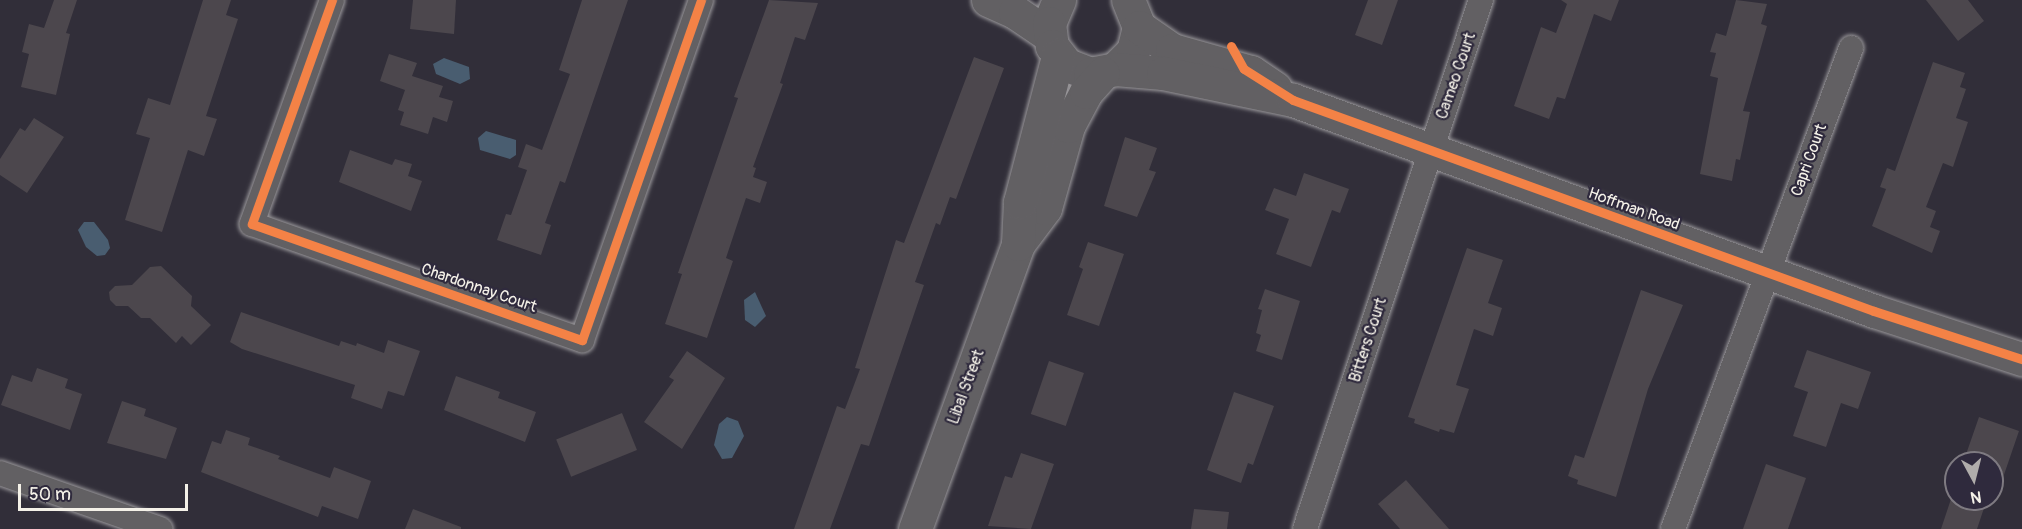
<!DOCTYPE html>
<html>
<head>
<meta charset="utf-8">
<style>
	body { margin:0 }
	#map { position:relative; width:2022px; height:529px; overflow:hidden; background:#312e39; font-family:Pangolin,sans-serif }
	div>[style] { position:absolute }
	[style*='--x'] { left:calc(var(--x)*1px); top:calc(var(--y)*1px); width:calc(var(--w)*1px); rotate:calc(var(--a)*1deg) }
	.water>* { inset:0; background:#495d70 }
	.building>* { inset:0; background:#4c474d; transform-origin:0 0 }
	.roads { filter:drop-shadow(0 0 2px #9a989b) drop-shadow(0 0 2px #9a989b) }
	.street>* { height:24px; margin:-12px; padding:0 12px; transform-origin:12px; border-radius:12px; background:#626063 }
	.secondary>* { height:33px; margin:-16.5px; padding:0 16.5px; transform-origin:16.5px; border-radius:16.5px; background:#626063 }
	.cycleway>* { height:9px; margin:-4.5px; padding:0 4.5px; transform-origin:4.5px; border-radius:4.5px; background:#f48246 }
	span { translate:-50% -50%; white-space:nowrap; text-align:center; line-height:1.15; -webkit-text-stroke:4.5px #2f2a3d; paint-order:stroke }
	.street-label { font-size:16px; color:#f4f1e8 }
	.north { position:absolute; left:1944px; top:451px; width:60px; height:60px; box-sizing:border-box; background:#2f2a3d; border:2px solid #7e7a81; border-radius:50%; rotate:173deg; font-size:16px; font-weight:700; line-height:24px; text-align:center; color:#f4f1e8 }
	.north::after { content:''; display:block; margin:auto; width:21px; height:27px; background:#b0adab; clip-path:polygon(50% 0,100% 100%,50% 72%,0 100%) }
	.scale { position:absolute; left:18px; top:484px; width:170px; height:27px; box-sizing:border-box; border:3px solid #f4f1e8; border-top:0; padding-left:8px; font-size:18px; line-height:21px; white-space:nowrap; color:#f4f1e8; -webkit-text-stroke:4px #2f2a3d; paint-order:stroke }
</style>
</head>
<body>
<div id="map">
	<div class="water">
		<i style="clip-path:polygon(444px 58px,469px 67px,470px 79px,460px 84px,436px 74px,433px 64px)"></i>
		<i style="clip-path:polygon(486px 131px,516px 140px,516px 155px,510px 159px,480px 150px,478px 138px)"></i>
		<i style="clip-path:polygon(84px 222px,94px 222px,108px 240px,110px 248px,105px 255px,97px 256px,86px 247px,78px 230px)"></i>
		<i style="clip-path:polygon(755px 292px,766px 316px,755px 327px,745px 320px,744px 300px)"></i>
		<i style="clip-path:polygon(727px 417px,738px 421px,744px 436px,732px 458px,722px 459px,714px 445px,719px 424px)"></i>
	</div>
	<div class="building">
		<i style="clip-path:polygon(54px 0,77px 0,66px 33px,70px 34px,56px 95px,21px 87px,29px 54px,22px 52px,29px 24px,44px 28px)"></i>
		<i style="clip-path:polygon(203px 0,231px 0,226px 15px,238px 19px,206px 116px,217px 119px,204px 156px,188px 150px,162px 232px,125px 220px,150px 138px,136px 134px,148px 98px,170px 105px)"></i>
		<i style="clip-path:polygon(413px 0,456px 0,454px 34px,410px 29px)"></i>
		<i style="clip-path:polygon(582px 0,628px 0,565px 183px,560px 181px,545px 223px,551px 225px,541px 255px,497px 240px,506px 214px,511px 215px,527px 170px,518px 167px,526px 144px,542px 150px,570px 74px,559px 70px)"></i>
		<i style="clip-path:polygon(769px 0,818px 3px,805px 40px,795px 37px,780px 83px,783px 84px,753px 167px,756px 168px,753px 177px,767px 182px,760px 203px,746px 198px,726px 258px,733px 261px,707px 338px,665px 324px,682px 274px,678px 273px,738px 98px,734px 97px)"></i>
		<i style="clip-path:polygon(1368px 0,1398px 0,1382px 45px,1355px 35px)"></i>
		<i style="clip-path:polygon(1561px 0,1619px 0,1611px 21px,1594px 14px,1565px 99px,1557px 97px,1549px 119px,1514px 106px,1541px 27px,1556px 33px,1567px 4px)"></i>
		<i style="clip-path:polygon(1736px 0,1767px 4px,1761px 24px,1767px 26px,1743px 111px,1750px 112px,1740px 160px,1736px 159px,1732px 181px,1700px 174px,1718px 78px,1710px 76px,1716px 53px,1710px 52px,1716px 33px,1726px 36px)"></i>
		<i style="clip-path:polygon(1926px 0,1968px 0,1984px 21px,1958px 41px)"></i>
		<i style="clip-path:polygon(389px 54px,417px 63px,412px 76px,443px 86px,439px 97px,453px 101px,447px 122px,433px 117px,428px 134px,400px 125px,404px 112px,398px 110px,405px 90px,380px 81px)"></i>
		<i style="clip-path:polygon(974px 57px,1004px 68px,956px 199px,950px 197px,940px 225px,936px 223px,915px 282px,924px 285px,869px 446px,861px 444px,830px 529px,794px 529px,837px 406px,845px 409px,860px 369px,855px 368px,896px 240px,904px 243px)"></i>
		<i style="clip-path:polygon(1933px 62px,1965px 73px,1960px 87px,1966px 89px,1956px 118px,1968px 122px,1953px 167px,1943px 163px,1926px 207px,1936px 211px,1930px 227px,1940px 231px,1932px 253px,1872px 226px,1886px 189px,1880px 187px,1887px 168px,1895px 171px)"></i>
		<i style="clip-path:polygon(34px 118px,64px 137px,27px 193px,0 175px,0 159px,20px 128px,25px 131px)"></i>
		<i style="clip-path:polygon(1125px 137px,1157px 148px,1149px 170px,1156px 172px,1137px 217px,1104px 206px)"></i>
		<i style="clip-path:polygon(350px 150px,392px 165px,395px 159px,412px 164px,408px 176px,422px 181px,411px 211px,339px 182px)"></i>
		<i style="clip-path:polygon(1304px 173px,1349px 189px,1340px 213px,1332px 210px,1311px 267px,1276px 254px,1289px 219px,1265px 210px,1274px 188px,1296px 196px)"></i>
		<i style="clip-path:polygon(1088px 242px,1124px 254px,1099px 326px,1067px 315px,1083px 269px,1079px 267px)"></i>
		<i style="clip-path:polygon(1467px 248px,1503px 260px,1488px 303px,1502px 308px,1493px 336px,1474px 329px,1456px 385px,1469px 389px,1454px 433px,1440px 429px,1439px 432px,1414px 423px,1415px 419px,1408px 417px)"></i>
		<i style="clip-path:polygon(161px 266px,192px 296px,191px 306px,211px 325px,191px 345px,182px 336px,176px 343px,150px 318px,141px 318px,128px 306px,116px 306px,110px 300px,109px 292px,115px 286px,132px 285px,150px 267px)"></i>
		<i style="clip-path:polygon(1265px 289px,1300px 301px,1282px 360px,1256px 351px,1261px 335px,1256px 333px,1262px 310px,1258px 309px)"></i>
		<i style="clip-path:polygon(1641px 290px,1683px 305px,1648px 389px,1616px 497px,1577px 484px,1578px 480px,1568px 476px,1575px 455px,1584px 458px)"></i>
		<i style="clip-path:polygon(241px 312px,339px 346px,341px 341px,356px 346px,357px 343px,384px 353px,388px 340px,420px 351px,404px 396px,388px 391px,382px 409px,351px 398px,355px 385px,242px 349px,230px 342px)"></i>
		<i style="clip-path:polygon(1807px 350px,1871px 372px,1858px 409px,1841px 403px,1826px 447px,1793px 436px,1808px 392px,1794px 387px)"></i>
		<i style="clip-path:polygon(687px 351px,725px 378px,682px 449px,644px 422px,674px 380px,669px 377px)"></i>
		<i style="left:1049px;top:361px;width:37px;height:56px;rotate:19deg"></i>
		<i style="clip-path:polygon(37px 368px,68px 379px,65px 388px,82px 394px,70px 430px,1px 405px,12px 375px,32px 382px)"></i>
		<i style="clip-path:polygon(456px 376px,500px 392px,498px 398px,536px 412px,525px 442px,444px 410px)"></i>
		<i style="clip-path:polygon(1234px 392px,1274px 406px,1253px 465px,1248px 463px,1241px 483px,1207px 470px)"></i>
		<i style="clip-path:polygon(122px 401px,146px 409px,144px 416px,177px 428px,166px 459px,107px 443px)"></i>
		<i style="left:622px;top:413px;width:40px;height:71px;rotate:68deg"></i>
		<i style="clip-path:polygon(1979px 417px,2019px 431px,1995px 501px,1992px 463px,1963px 463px)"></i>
		<i style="clip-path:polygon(226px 430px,250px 438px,248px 445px,280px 456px,278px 459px,330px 478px,334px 467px,371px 481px,358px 519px,322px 506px,318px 517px,201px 472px,212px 441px,221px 444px)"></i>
		<i style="clip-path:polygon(1021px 453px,1054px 464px,1031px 529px,988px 526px,1005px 476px,1012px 478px)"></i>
		<i style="clip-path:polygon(1766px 464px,1806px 478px,1788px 529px,1743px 529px)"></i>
		<i style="clip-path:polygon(1406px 480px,1449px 529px,1400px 529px,1378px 504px)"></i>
		<i style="clip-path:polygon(1951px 499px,1987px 499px,1977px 529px,1941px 529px)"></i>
		<i style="clip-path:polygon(413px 509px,461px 527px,461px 529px,405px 529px)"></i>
		<i style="clip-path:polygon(1194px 509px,1229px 512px,1227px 529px,1191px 529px)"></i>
	</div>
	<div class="roads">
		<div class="street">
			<i style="--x:332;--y:0;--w:238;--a:109.7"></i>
			<i style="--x:252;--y:224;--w:350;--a:19.4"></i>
			<i style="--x:582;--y:340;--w:360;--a:-70.7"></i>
			<i style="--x:0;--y:473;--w:170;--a:19.3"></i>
			<i style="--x:1305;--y:529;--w:558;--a:-71.6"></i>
			<i style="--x:1673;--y:529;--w:513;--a:-69.69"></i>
		</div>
		<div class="secondary">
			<i style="--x:988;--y:0;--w:30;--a:24"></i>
			<i style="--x:1015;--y:12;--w:41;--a:34.1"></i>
			<i style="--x:1059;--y:0;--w:25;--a:113"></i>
			<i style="--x:1049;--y:23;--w:23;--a:83"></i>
			<i style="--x:1052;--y:46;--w:24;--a:52"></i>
			<i style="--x:1067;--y:65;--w:25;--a:21"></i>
			<i style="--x:1090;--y:74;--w:25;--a:-11"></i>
			<i style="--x:1115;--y:69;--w:25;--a:-45"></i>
			<i style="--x:1133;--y:51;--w:25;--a:-76"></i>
			<i style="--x:1139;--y:27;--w:29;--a:-112"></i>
			<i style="--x:1139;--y:27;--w:40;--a:34.9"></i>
			<i style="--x:1172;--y:50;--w:82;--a:15.6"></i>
			<i style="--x:1251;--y:72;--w:29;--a:34"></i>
			<i style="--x:1115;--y:69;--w:48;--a:4.8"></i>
			<i style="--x:1163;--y:73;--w:133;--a:11.7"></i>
			<i style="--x:1293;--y:100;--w:618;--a:19.96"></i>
			<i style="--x:1874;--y:311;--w:156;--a:18"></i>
			<i style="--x:1018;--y:244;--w:45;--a:-53.1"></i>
			<i style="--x:1045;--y:208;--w:85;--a:-74.3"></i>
			<i style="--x:1068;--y:126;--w:38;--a:-62"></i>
			<i style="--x:1086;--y:92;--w:25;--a:-48"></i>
			<i style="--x:915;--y:529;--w:303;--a:-70.1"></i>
			<i style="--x:1018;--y:244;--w:42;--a:-87.3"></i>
			<i style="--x:1020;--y:202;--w:151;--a:-75.4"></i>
		</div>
	</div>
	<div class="cycleway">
		<i style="--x:332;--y:0;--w:238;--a:109.7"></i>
		<i style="--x:252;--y:224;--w:350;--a:19.4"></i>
		<i style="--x:582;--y:340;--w:360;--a:-70.7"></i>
		<i style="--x:1231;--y:46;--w:26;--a:61"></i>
		<i style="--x:1244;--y:69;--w:58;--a:32.3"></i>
		<i style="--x:1293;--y:100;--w:618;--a:19.96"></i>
		<i style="--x:1874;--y:311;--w:156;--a:18"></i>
	</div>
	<div class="street-label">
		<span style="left:1456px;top:76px;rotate:-71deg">Cameo Court</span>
		<span style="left:1809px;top:160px;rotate:-70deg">Capri Court</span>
		<span style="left:1634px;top:209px;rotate:20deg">Hoffman Road</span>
		<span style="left:479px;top:288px;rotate:19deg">Chardonnay Court</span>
		<span style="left:1368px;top:340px;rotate:-72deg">Bitters Court</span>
		<span style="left:966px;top:387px;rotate:-70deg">Libal Street</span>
	</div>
	<div class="north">N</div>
	<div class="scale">50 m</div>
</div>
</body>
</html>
